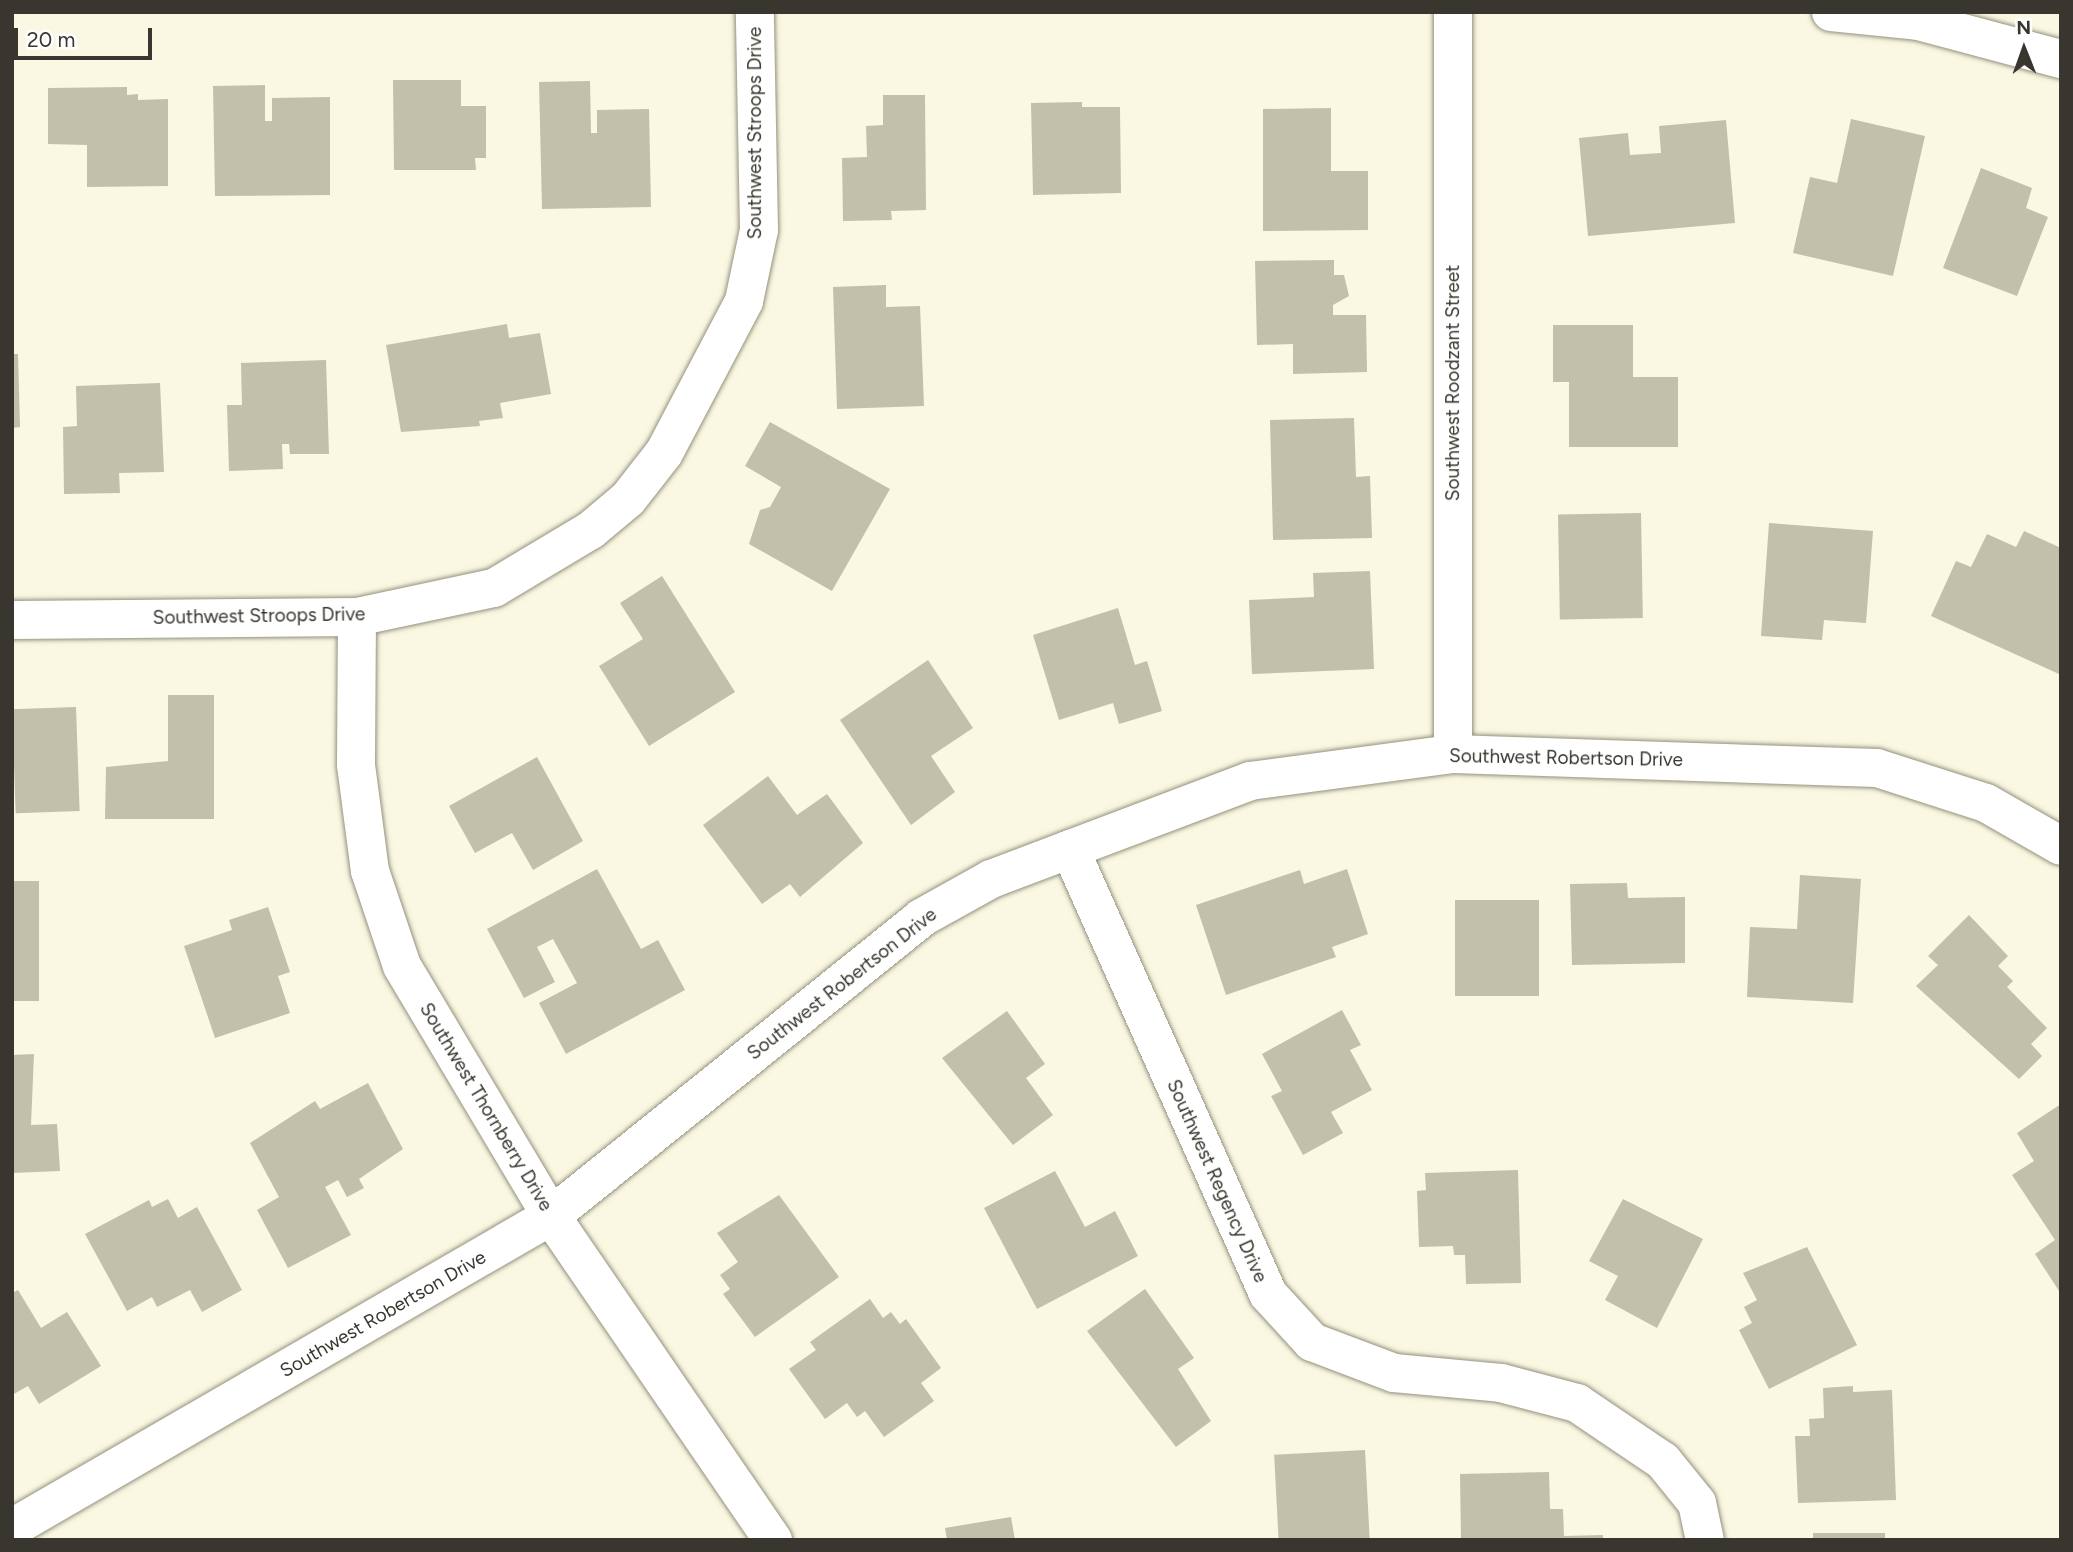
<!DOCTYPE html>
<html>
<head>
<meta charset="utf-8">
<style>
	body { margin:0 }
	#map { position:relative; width:2073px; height:1552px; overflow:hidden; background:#faf7e2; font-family:Figtree,sans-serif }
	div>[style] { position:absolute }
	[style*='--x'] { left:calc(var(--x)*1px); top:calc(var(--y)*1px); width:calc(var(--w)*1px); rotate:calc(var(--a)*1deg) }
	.building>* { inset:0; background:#c2bfab; transform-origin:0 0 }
	.roads { filter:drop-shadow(0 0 2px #94917e) drop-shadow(0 0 2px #94917e) }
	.street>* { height:38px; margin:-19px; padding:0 19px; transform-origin:19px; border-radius:19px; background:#fff }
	span { translate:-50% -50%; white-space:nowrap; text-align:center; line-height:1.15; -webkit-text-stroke:5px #fff; paint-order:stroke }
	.street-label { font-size:19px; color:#38362e }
	.frame { position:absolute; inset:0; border:14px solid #38362e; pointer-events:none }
	.north { position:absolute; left:1989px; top:14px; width:70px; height:70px; -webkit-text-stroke:5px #fff; paint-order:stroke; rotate:359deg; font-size:19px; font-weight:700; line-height:28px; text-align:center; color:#38362e }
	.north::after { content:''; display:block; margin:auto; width:24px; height:32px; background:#38362e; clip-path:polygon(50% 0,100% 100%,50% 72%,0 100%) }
	.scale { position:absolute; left:14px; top:28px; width:138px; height:32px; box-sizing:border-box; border:4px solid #38362e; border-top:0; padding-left:9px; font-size:21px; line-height:24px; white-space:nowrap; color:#38362e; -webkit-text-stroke:5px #fff; paint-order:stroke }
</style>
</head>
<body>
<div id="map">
	<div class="building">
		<i style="clip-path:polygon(393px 80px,461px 80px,461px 106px,486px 106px,486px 158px,475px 158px,476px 170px,394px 170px)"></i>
		<i style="clip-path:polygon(590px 81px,591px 133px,597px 133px,597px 110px,649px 109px,651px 207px,542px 209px,539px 82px)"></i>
		<i style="clip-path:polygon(265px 85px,265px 121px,272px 121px,272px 98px,330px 97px,330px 195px,215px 196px,213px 86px)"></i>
		<i style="clip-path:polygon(127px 87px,127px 95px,138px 94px,138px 100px,168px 99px,168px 186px,87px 187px,87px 145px,48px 144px,48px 88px)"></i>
		<i style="clip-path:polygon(883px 95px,925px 95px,926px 210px,891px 211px,892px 220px,843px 221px,842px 158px,867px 157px,866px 126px,883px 125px)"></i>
		<i style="clip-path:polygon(1082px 102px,1082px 107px,1120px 107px,1121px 193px,1033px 195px,1031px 103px)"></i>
		<i style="clip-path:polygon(1331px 108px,1331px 171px,1368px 171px,1368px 230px,1263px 231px,1263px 109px)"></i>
		<i style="clip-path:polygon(1851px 119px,1925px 136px,1893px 276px,1793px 253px,1810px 177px,1837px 183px)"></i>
		<i style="clip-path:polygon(1726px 120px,1735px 223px,1588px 236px,1579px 138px,1628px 133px,1630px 155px,1661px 153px,1659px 126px)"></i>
		<i style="clip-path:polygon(1981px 168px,2032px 188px,2026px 208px,2048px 217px,2017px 296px,1943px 268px)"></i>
		<i style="clip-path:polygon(1334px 260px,1334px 275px,1344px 275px,1349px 296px,1333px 305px,1333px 315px,1366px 315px,1367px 372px,1293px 374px,1293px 344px,1257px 345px,1255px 261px)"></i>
		<i style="clip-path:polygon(886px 285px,886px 307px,920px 306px,924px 406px,837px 409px,833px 287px)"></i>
		<i style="clip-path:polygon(507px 324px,509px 338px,540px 333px,551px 394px,500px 403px,503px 418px,479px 421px,480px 426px,401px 432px,386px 345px)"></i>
		<i style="clip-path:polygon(1553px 325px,1633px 325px,1633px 377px,1678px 377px,1678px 447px,1569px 447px,1569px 382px,1553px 382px)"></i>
		<i style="clip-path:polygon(12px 354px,18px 354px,20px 427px,12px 428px)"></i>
		<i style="clip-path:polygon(326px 360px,329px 454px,290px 454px,289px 444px,282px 444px,283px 469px,229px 471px,227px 405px,242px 405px,241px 363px)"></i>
		<i style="clip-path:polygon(160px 383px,164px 472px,119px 473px,120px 493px,64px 494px,63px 427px,77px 426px,76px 386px)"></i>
		<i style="clip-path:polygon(1354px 418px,1356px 477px,1370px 476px,1372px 538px,1273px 540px,1270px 420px)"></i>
		<i style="clip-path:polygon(770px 422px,890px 489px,832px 591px,749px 544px,760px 510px,770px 507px,781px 487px,745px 466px)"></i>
		<i style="left:1641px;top:513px;width:105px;height:83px;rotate:89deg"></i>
		<i style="clip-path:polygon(1769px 523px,1873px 531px,1866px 623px,1824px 620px,1822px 640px,1761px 636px)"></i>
		<i style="clip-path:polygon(2024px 531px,2061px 548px,2059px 674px,1931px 616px,1956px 561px,1971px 567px,1987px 534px,2016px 547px)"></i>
		<i style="clip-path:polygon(1370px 571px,1374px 669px,1252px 674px,1249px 600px,1314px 597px,1313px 573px)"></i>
		<i style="clip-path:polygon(662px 576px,735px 692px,649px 746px,599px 666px,643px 639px,620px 603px)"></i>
		<i style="clip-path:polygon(1118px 608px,1135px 665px,1147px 661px,1162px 711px,1119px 724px,1113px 703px,1059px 720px,1033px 635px)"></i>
		<i style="clip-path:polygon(928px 660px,973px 728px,931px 756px,955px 792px,911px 825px,840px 720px)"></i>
		<i style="clip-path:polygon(168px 695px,214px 695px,214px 819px,105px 819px,106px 767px,168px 761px)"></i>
		<i style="left:76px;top:707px;width:104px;height:64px;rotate:88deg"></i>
		<i style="clip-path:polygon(537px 757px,583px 841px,533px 870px,512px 833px,475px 853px,449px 806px)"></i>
		<i style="clip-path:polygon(768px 776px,797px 815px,827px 794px,863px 843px,800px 897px,790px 884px,762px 904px,703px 825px)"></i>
		<i style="clip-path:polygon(597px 869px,641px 949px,658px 940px,685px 990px,566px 1054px,539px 1003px,577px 983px,553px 939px,537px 947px,555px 982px,524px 998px,487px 929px)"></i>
		<i style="clip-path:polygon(1347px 869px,1368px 934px,1332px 947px,1336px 957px,1226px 995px,1196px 905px,1300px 870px,1304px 884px)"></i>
		<i style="clip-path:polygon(1800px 875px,1861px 879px,1853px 1003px,1747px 997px,1750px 927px,1797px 929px)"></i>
		<i style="left:12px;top:881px;width:27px;height:120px"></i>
		<i style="clip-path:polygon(1627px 883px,1628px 898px,1685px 897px,1685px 963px,1572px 965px,1570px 884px)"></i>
		<i style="left:1455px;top:900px;width:84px;height:96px"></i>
		<i style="clip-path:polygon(268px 907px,290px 972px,278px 976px,290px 1013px,215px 1038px,184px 946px,232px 930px,229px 920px)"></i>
		<i style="clip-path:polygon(1969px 915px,2008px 956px,1998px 966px,2013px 981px,2007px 987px,2047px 1028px,2031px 1044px,2042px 1056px,2019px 1079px,1916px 986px,1938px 965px,1928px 956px)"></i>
		<i style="clip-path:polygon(1342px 1010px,1361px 1045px,1350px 1050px,1372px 1090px,1331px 1112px,1343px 1133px,1303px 1155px,1271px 1096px,1282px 1091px,1262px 1054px)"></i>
		<i style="clip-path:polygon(1007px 1011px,1045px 1064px,1026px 1078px,1053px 1115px,1013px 1145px,942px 1058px)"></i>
		<i style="clip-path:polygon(34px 1054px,31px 1125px,57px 1124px,60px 1171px,12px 1173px,12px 1055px)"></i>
		<i style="clip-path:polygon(368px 1083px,403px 1149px,359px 1179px,364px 1188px,347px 1197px,338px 1180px,325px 1187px,351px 1235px,288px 1268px,257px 1210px,279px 1197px,250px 1143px,315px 1101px,320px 1109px)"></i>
		<i style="clip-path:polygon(2061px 1104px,2061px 1294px,2035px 1254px,2055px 1240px,2012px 1175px,2034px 1161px,2017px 1133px)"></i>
		<i style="clip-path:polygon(1518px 1170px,1521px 1283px,1466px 1284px,1465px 1255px,1454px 1255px,1453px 1246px,1419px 1247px,1417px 1191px,1426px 1190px,1425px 1173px)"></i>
		<i style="clip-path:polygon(1055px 1171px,1085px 1227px,1115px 1211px,1138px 1256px,1037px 1309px,984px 1208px)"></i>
		<i style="clip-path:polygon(779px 1195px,839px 1277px,755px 1337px,723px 1294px,730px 1289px,720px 1275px,738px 1262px,717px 1233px)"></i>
		<i style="clip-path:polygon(168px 1199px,178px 1218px,197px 1207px,242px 1290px,202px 1312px,190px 1290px,157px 1307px,152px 1297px,127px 1311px,85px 1234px,149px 1200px,152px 1207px)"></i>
		<i style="clip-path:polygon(1623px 1199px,1703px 1239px,1657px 1328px,1605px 1300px,1618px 1276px,1589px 1261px)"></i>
		<i style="clip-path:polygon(1807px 1247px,1857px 1345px,1769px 1389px,1739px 1330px,1752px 1323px,1744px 1307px,1757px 1300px,1743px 1273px)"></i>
		<i style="clip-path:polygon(1145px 1289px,1194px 1358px,1178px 1369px,1211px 1421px,1176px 1447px,1087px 1331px)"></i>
		<i style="clip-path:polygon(18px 1290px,41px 1328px,67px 1312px,101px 1366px,39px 1404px,28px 1386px,12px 1395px,12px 1293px)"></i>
		<i style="clip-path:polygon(870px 1299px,883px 1318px,891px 1312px,900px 1324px,906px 1319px,941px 1368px,921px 1383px,934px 1401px,884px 1437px,865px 1411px,857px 1417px,847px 1403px,825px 1419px,789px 1369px,816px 1350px,810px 1342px)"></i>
		<i style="clip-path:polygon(1853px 1386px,1853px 1392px,1892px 1390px,1896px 1500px,1798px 1503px,1795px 1436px,1810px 1436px,1809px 1419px,1824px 1418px,1823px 1388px)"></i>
		<i style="left:1365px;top:1450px;width:88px;height:91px;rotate:87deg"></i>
		<i style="clip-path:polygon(1549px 1472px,1550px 1509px,1563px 1509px,1564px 1536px,1603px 1535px,1603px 1540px,1461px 1540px,1460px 1474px)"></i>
		<i style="clip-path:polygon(1011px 1517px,1015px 1540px,947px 1540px,945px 1528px)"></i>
		<i style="left:1813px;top:1533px;width:72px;height:7px"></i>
	</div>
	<div class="roads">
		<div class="street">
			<i style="--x:1831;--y:12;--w:87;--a:5.9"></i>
			<i style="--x:1918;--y:21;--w:148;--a:14.9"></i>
			<i style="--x:357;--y:617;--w:148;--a:90.4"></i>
			<i style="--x:356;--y:765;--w:107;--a:82.5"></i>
			<i style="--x:370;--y:871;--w:100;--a:71.4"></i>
			<i style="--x:402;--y:966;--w:291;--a:59.2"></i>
			<i style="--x:551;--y:1216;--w:393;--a:55.6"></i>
			<i style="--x:12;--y:620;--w:345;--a:-0.5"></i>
			<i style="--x:357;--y:617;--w:140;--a:-12"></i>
			<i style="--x:494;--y:588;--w:113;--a:-30.9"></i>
			<i style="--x:591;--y:530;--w:48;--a:-40"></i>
			<i style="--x:628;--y:499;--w:58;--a:-52"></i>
			<i style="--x:664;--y:453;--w:172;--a:-62.2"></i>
			<i style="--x:744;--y:301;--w:73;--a:-78.1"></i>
			<i style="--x:759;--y:230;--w:218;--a:-91.1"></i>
			<i style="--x:1453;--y:754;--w:742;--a:-90"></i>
			<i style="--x:1070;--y:849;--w:487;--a:66"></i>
			<i style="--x:1268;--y:1294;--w:65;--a:47.5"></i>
			<i style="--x:1312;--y:1342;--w:88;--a:20.7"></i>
			<i style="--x:1394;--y:1373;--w:107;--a:5.3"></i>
			<i style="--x:1501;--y:1383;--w:79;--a:14.7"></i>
			<i style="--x:1577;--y:1403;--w:104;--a:34"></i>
			<i style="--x:1663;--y:1461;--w:54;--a:51"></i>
			<i style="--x:1697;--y:1503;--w:38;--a:78"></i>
			<i style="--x:12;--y:1528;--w:623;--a:-30.06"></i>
			<i style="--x:551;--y:1216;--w:475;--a:-38.8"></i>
			<i style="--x:921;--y:918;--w:80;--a:-29.1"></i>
			<i style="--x:991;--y:879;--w:277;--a:-20.7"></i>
			<i style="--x:1250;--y:781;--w:205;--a:-7.6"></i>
			<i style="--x:1453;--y:754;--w:424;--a:1.9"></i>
			<i style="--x:1877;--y:768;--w:114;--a:17.8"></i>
			<i style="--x:1986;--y:803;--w:86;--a:29.8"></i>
		</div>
	</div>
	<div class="street-label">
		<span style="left:755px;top:133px;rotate:-90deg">Southwest Stroops Drive</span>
		<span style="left:1453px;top:383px;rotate:-90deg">Southwest Roodzant Street</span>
		<span style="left:259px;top:616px;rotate:-1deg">Southwest Stroops Drive</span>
		<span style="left:1566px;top:758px;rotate:1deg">Southwest Robertson Drive</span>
		<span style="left:842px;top:984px;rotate:-38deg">Southwest Robertson Drive</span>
		<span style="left:486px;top:1107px;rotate:59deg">Southwest Thornberry Drive</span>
		<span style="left:1217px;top:1181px;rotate:66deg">Southwest Regency Drive</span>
		<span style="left:383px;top:1314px;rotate:-30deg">Southwest Robertson Drive</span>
	</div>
	<div class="frame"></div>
	<div class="north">N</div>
	<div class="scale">20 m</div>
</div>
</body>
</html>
